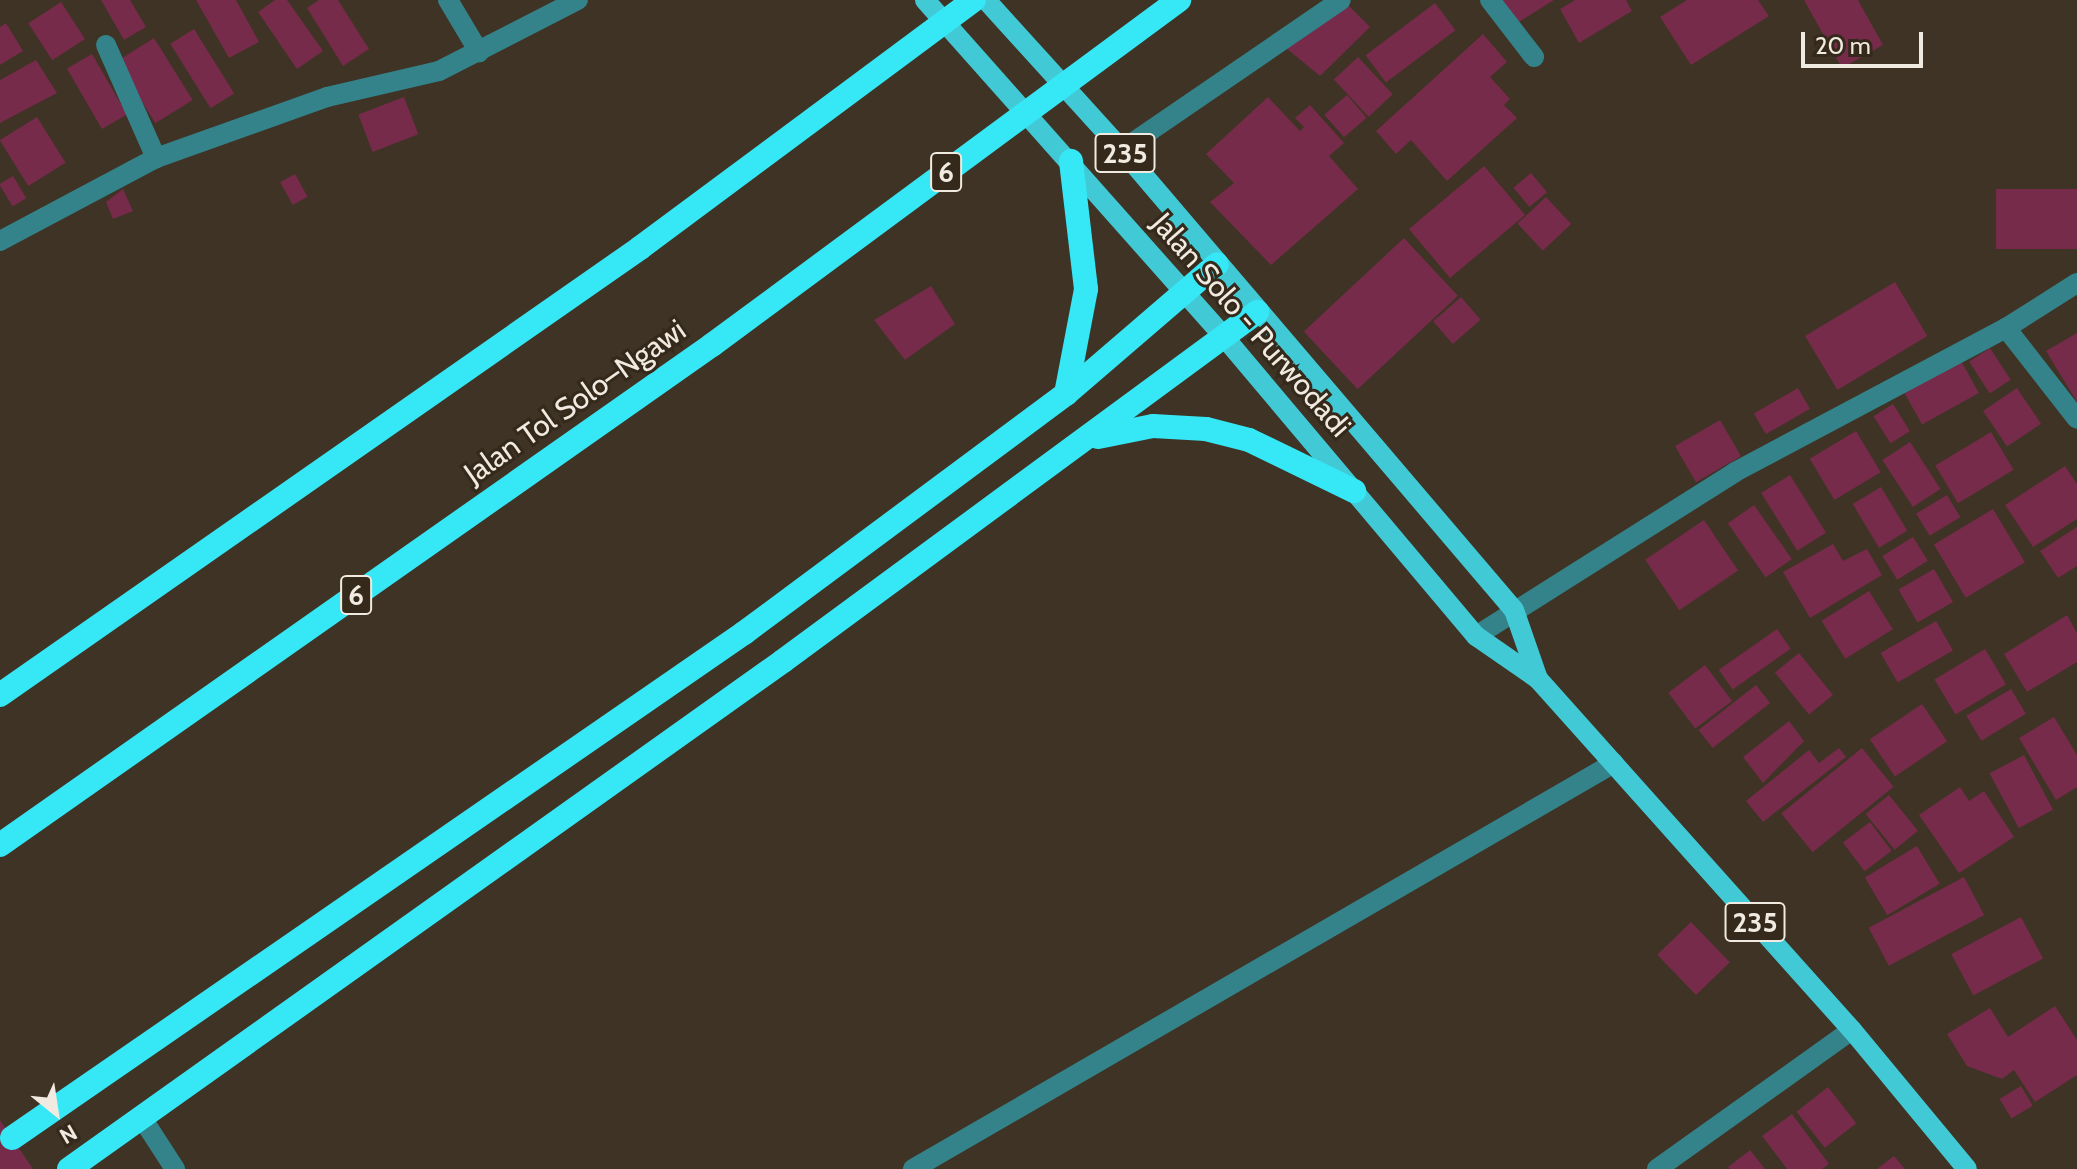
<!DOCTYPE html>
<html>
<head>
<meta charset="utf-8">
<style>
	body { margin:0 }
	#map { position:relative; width:2077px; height:1169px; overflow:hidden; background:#3e3324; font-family:Cabin,sans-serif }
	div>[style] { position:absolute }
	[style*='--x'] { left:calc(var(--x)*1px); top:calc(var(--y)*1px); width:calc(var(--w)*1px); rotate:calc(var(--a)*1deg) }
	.building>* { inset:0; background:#762b4a; transform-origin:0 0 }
	.minor>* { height:20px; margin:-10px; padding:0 10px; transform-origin:10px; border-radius:10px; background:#34838a }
	.major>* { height:20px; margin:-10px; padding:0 10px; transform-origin:10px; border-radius:10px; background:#41cad6 }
	.highway>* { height:24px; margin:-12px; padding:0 12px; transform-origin:12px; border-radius:12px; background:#36e7f6 }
	.highway-bridge>* { height:24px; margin:-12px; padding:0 12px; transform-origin:12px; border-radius:12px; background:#36e7f6 }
	span { translate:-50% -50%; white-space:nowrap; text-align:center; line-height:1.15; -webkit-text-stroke:6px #34291a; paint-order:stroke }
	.shield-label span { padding:2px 6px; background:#34291a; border:2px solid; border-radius:6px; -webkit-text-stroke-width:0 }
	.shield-label { font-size:28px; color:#f1eae0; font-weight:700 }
	.street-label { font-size:30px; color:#f1eae0 }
	.north { position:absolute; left:16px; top:1073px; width:80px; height:80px; -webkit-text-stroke:6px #34291a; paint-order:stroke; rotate:150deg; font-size:22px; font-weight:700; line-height:32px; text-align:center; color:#f1eae0 }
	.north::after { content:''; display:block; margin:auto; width:28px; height:36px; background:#f1eae0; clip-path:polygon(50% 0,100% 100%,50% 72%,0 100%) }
	.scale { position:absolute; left:1801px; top:32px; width:122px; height:36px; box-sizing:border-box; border:4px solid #f1eae0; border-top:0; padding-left:10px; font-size:24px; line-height:28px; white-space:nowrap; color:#f1eae0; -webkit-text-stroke:6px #34291a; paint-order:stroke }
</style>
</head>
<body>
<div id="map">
	<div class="building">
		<i style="clip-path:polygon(101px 0,130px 0,146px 27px,124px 40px)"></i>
		<i style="clip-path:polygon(196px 0,236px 0,259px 42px,229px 58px)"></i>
		<i style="clip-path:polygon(275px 0,287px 0,323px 51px,297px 69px,258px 12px)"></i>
		<i style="clip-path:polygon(319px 0,338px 0,369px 49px,343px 66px,307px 8px)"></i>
		<i style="clip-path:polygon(1343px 0,1370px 27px,1320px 76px,1286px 48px)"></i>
		<i style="clip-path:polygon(1498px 0,1554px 0,1514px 25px)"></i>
		<i style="clip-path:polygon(1575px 0,1626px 0,1632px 11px,1579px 43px,1560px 9px)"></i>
		<i style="clip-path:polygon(1687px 0,1758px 0,1769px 16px,1691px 65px,1660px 17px)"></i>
		<i style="clip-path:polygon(1804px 0,1858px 0,1883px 45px,1842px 68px)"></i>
		<i style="left:61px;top:2px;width:44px;height:39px;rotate:57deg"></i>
		<i style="left:1435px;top:3px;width:34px;height:87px;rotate:53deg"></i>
		<i style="clip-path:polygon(6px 23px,23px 51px,0 65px,0 27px)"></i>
		<i style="left:194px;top:29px;width:76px;height:28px;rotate:58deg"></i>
		<i style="clip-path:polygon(1483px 34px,1507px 62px,1490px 77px,1510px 99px,1504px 105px,1517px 118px,1447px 181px,1411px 140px,1396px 154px,1376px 131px)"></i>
		<i style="left:154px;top:38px;width:73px;height:44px;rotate:58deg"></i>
		<i style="left:92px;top:54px;width:70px;height:29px;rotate:60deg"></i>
		<i style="left:1358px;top:57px;width:51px;height:33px;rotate:47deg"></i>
		<i style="clip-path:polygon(36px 60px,57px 93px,0 123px,0 80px)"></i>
		<i style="left:1347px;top:95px;width:30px;height:30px;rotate:49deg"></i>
		<i style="left:404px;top:97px;width:40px;height:49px;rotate:69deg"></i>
		<i style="clip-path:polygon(1268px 97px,1300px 131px,1304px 127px,1295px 118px,1310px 105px,1344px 143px,1329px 156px,1358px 189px,1271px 265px,1210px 202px,1234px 183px,1206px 154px)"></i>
		<i style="left:37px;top:117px;width:54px;height:44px;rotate:58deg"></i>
		<i style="left:1484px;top:166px;width:64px;height:98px;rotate:50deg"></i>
		<i style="left:1531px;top:173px;width:25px;height:23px;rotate:50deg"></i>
		<i style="left:295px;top:174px;width:26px;height:17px;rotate:61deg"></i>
		<i style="left:13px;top:176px;width:26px;height:16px;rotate:59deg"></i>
		<i style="clip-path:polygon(123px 189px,133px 211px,113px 219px,106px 202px)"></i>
		<i style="left:2077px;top:189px;width:60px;height:81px;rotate:90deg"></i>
		<i style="left:1546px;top:197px;width:37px;height:39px;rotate:47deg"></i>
		<i style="left:1404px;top:238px;width:79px;height:137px;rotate:47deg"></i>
		<i style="left:1895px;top:282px;width:63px;height:105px;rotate:59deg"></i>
		<i style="clip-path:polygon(931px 286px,955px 324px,905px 360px,874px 320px)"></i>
		<i style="left:1461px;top:297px;width:30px;height:37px;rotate:49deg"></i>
		<i style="clip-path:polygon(2077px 333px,2077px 402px,2046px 351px)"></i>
		<i style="left:1990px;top:348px;width:38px;height:25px;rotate:57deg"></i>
		<i style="left:1960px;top:359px;width:39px;height:65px;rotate:61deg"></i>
		<i style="left:1798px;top:388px;width:24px;height:51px;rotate:60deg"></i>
		<i style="left:2017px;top:388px;width:43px;height:41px;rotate:56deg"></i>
		<i style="left:1893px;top:404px;width:32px;height:23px;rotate:58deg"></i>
		<i style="left:1720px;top:420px;width:42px;height:52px;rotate:60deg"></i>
		<i style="left:1856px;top:431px;width:48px;height:54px;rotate:59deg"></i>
		<i style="left:1991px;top:432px;width:44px;height:65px;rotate:59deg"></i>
		<i style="left:1910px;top:442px;width:56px;height:33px;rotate:57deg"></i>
		<i style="clip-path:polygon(2065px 466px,2077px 484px,2077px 519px,2033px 547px,2005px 505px)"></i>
		<i style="left:1790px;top:475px;width:68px;height:34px;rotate:58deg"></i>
		<i style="left:1881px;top:487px;width:51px;height:33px;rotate:59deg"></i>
		<i style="left:1947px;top:495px;width:26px;height:36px;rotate:59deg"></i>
		<i style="left:1754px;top:505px;width:66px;height:32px;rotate:55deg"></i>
		<i style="left:1993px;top:509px;width:62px;height:69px;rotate:59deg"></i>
		<i style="left:1704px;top:520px;width:61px;height:71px;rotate:56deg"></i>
		<i style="clip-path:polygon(2077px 527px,2077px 566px,2058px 578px,2040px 551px)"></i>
		<i style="left:1913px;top:537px;width:28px;height:36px;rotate:58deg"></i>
		<i style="clip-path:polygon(1833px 544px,1843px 561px,1867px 549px,1882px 575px,1810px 618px,1783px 572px)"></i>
		<i style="left:1934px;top:569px;width:38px;height:41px;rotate:60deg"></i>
		<i style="left:1869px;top:591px;width:45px;height:56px;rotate:58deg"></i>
		<i style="clip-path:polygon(2067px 615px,2077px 633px,2077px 662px,2027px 692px,2004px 654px)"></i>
		<i style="left:1936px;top:621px;width:34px;height:64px;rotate:60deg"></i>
		<i style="left:1777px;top:629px;width:24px;height:71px;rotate:55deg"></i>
		<i style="left:1985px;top:649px;width:41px;height:59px;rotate:59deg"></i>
		<i style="left:1799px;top:653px;width:54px;height:31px;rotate:51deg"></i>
		<i style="left:1705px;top:665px;width:45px;height:46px;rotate:53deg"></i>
		<i style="left:1756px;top:685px;width:23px;height:73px;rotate:52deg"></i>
		<i style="left:2011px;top:689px;width:29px;height:52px;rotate:59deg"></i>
		<i style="left:1922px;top:704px;width:45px;height:63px;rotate:56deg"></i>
		<i style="clip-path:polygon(2054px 717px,2077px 755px,2077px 787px,2056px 800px,2019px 738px)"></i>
		<i style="clip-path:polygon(1789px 721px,1804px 741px,1763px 783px,1743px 757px)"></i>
		<i style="clip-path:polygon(1839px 748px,1846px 757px,1763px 822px,1746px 801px,1809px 750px,1819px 763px)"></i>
		<i style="left:1862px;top:748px;width:50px;height:104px;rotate:51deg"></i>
		<i style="left:2024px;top:755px;width:62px;height:39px;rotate:62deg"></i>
		<i style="clip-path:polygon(1960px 787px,1969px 801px,1984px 791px,2014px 837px,1959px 873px,1919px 815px)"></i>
		<i style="left:1889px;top:795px;width:46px;height:30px;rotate:51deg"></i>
		<i style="left:1870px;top:822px;width:36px;height:34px;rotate:53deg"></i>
		<i style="left:1917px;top:846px;width:44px;height:61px;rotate:59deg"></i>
		<i style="left:1964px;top:877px;width:43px;height:108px;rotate:62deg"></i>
		<i style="left:2021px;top:917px;width:47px;height:79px;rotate:62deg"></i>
		<i style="left:1691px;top:922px;width:56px;height:47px;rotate:46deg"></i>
		<i style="clip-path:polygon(2055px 1006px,2077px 1040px,2077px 1075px,2035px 1102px,2014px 1070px,2002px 1079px,1967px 1066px,1947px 1034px,1990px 1008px,2008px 1037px)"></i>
		<i style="left:2021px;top:1086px;width:23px;height:25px;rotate:59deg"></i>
		<i style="left:1828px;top:1087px;width:46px;height:40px;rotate:52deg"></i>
		<i style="clip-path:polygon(1792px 1114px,1829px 1164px,1822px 1169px,1787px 1169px,1762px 1136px)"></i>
		<i style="clip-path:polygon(0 1120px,12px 1138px,33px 1169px,0 1169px)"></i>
		<i style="clip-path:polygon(1750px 1150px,1765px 1169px,1730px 1169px,1728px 1167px)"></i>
		<i style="clip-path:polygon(1894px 1156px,1905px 1169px,1877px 1169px)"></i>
	</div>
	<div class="minor">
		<i style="--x:448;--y:0;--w:61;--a:59.2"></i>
		<i style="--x:1490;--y:0;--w:72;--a:52.3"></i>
		<i style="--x:106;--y:45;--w:124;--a:66.1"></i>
		<i style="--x:1122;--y:150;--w:265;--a:-34.4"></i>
		<i style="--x:0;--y:241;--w:177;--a:-28"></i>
		<i style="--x:156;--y:158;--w:182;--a:-19.6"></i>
		<i style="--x:327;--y:97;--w:115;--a:-13.1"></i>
		<i style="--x:439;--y:71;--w:156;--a:-27.1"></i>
		<i style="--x:2006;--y:328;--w:115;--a:52"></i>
		<i style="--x:1476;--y:636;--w:307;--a:-32.3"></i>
		<i style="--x:1735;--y:472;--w:307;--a:-28"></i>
		<i style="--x:2006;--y:328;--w:84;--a:-32.4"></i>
		<i style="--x:142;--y:1118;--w:61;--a:57.1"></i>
		<i style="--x:913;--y:1169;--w:810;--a:-30.08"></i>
		<i style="--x:1657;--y:1169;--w:239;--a:-35.5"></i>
	</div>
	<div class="major">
		<i style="--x:925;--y:0;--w:452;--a:48.4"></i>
		<i style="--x:1225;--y:338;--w:390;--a:49.9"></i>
		<i style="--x:1476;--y:636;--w:75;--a:34.7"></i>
		<i style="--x:1538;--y:679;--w:471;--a:48.2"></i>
		<i style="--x:1852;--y:1030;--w:180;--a:50.4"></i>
		<i style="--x:986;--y:0;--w:202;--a:47.8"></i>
		<i style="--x:1122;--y:150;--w:604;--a:49.56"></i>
		<i style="--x:1514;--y:610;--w:73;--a:70.8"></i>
	</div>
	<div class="highway">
		<i style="--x:1066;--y:394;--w:107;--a:-79.2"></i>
		<i style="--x:1086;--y:289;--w:129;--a:-96.7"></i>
		<i style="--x:1098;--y:437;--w:56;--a:-11.3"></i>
		<i style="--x:1153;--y:426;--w:53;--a:3.2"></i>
		<i style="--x:1206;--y:429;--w:44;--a:14.3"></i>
		<i style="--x:1249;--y:440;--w:117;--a:25.9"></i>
		<i style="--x:0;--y:695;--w:781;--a:-34.93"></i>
		<i style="--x:0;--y:845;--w:870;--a:-35.08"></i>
		<i style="--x:12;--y:1138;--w:889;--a:-34.6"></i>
		<i style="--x:744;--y:633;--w:401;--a:-36.6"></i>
		<i style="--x:1066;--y:394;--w:199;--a:-40.7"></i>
		<i style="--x:69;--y:1169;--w:876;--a:-35.43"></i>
		<i style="--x:783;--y:661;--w:589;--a:-36.36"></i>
	</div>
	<div class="highway-bridge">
		<i style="--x:640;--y:248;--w:416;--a:-36.6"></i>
		<i style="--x:712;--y:345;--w:581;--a:-36.46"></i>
	</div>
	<div class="shield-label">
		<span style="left:1125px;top:153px">235</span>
		<span style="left:946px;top:172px">6</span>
		<span style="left:356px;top:595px">6</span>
		<span style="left:1755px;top:922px">235</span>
	</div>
	<div class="street-label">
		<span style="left:1251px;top:325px;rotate:49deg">Jalan Solo - Purwodadi</span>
		<span style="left:575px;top:402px;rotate:-35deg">Jalan Tol Solo–Ngawi</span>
	</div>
	<div class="north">N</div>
	<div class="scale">20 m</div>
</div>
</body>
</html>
